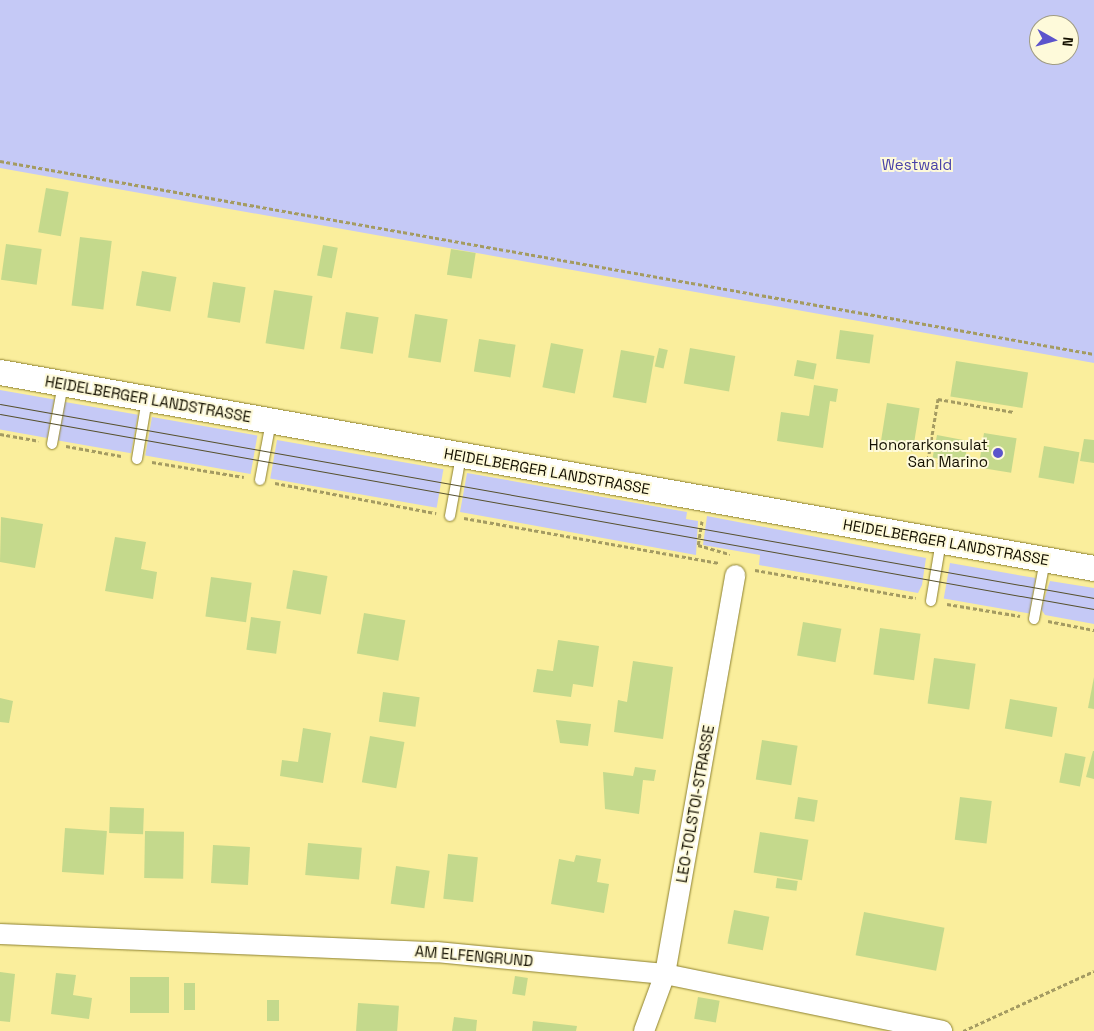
<!DOCTYPE html>
<html>
<head>
<meta charset="utf-8">
<style>
	body { margin:0 }
	#map { position:relative; width:1094px; height:1031px; overflow:hidden; background:#faee9c; font-family:"Space Grotesk",sans-serif }
	div>[style] { position:absolute }
	[style*='--x'] { left:calc(var(--x)*1px); top:calc(var(--y)*1px); width:calc(var(--w)*1px); rotate:calc(var(--a)*1deg) }
	.green>* { inset:0; background:#c5c9f6; transform-origin:0 0 }
	.building>* { inset:0; background:#c4d98c; transform-origin:0 0 }
	.path>* { height:3px; margin-top:-1.5px; transform-origin:0; background:repeating-linear-gradient(90deg,#a49b62 0 4px,transparent 0 6.5px) }
	.roads { filter:drop-shadow(0 0 1px #8d8130) drop-shadow(0 0 1px #8d8130) }
	.service>* { height:10px; margin:-5px; padding:0 5px; transform-origin:5px; border-radius:5px; background:#fff }
	.minor>* { height:20px; margin:-10px; padding:0 10px; transform-origin:10px; border-radius:10px; background:#fff }
	.tertiary>* { height:25px; margin:-12.5px; padding:0 12.5px; transform-origin:12.5px; border-radius:12.5px; background:#fff }
	.tram>* { height:1px; margin:-0.5px; padding:0 0.5px; transform-origin:0.5px; border-radius:0.5px; background:#56502d }
	.dots>* { width:14px; height:14px; translate:-50% -50%; box-sizing:border-box; border:2px solid #fefada; border-radius:50% }
	span { translate:-50% -50%; white-space:nowrap; text-align:center; line-height:1.15; -webkit-text-stroke:4px #fefada; paint-order:stroke }
	.park-label { font-size:15px; color:#4941a8 }
	.street-label { font-size:15px; color:#141000 }
	.poi-label { font-size:15px; color:#141000 }
	.right { translate:-100% -50%; text-align:right }
	.north { position:absolute; left:1029px; top:15px; width:50px; height:50px; box-sizing:border-box; background:#fefada; border:1px solid #a09c83; border-radius:50%; rotate:97deg; font-size:14px; font-weight:700; line-height:20px; text-align:center; color:#141000 }
	.north::after { content:''; display:block; margin:auto; width:18px; height:22px; background:#5c54cc; clip-path:polygon(50% 0,100% 100%,50% 72%,0 100%) }
</style>
</head>
<body>
<div id="map">
	<div class="green">
		<i style="clip-path:polygon(evenodd,0 0,1094px 0,1094px 363px,0 168px,0 0,1039px 25px,1069px 25px,1069px 55px,1039px 55px,1039px 25px)"></i>
		<i style="left:0;top:390px;width:55px;height:39px;rotate:10deg"></i>
		<i style="left:65px;top:402px;width:74px;height:39px;rotate:10deg"></i>
		<i style="left:152px;top:417px;width:107px;height:39px;rotate:10deg"></i>
		<i style="left:277px;top:440px;width:169px;height:39px;rotate:10deg"></i>
		<i style="clip-path:polygon(467px 473px,687px 512px,686px 519px,698px 521px,696px 555px,460px 512px)"></i>
		<i style="clip-path:polygon(707px 516px,926px 558px,922px 585px,918px 593px,759px 565px,760px 555px,703px 545px)"></i>
		<i style="left:950px;top:563px;width:87px;height:36px;rotate:10deg"></i>
		<i style="clip-path:polygon(1050px 581px,1094px 588px,1094px 624px,1045px 615px,1041px 609px)"></i>
	</div>
	<div class="building">
		<i style="left:46px;top:188px;width:23px;height:45px;rotate:10deg"></i>
		<i style="left:80px;top:237px;width:32px;height:69px;rotate:7deg"></i>
		<i style="left:6px;top:244px;width:36px;height:36px;rotate:8deg"></i>
		<i style="left:323px;top:245px;width:15px;height:31px;rotate:11deg"></i>
		<i style="left:451px;top:249px;width:25px;height:26px;rotate:9deg"></i>
		<i style="left:142px;top:271px;width:35px;height:35px;rotate:10deg"></i>
		<i style="left:213px;top:282px;width:33px;height:36px;rotate:9deg"></i>
		<i style="left:274px;top:290px;width:39px;height:54px;rotate:9deg"></i>
		<i style="left:346px;top:312px;width:33px;height:37px;rotate:9deg"></i>
		<i style="left:415px;top:314px;width:33px;height:44px;rotate:9deg"></i>
		<i style="left:840px;top:330px;width:34px;height:29px;rotate:8deg"></i>
		<i style="left:479px;top:339px;width:37px;height:33px;rotate:9deg"></i>
		<i style="left:551px;top:343px;width:33px;height:45px;rotate:11deg"></i>
		<i style="left:659px;top:348px;width:9px;height:19px;rotate:13deg"></i>
		<i style="left:690px;top:348px;width:46px;height:36px;rotate:10deg"></i>
		<i style="left:621px;top:350px;width:34px;height:48px;rotate:10deg"></i>
		<i style="left:797px;top:360px;width:20px;height:16px;rotate:11deg"></i>
		<i style="left:956px;top:361px;width:73px;height:36px;rotate:9deg"></i>
		<i style="clip-path:polygon(814px 385px,838px 389px,836px 402px,830px 401px,823px 448px,777px 441px,781px 412px,809px 416px)"></i>
		<i style="left:887px;top:403px;width:33px;height:44px;rotate:9deg"></i>
		<i style="left:984px;top:433px;width:33px;height:35px;rotate:9deg"></i>
		<i style="left:937px;top:435px;width:32px;height:23px;rotate:11deg"></i>
		<i style="clip-path:polygon(1084px 439px,1094px 440px,1094px 463px,1080px 461px)"></i>
		<i style="left:1044px;top:446px;width:36px;height:32px;rotate:10deg"></i>
		<i style="clip-path:polygon(1px 517px,43px 524px,35px 568px,0 562px)"></i>
		<i style="clip-path:polygon(115px 537px,146px 542px,141px 569px,157px 572px,153px 599px,105px 591px)"></i>
		<i style="left:293px;top:570px;width:35px;height:39px;rotate:10deg"></i>
		<i style="left:211px;top:577px;width:41px;height:40px;rotate:8deg"></i>
		<i style="left:364px;top:613px;width:42px;height:41px;rotate:10deg"></i>
		<i style="left:251px;top:617px;width:30px;height:33px;rotate:8deg"></i>
		<i style="left:803px;top:622px;width:39px;height:34px;rotate:10deg"></i>
		<i style="left:880px;top:628px;width:41px;height:47px;rotate:8deg"></i>
		<i style="clip-path:polygon(558px 640px,599px 646px,593px 687px,573px 684px,571px 697px,533px 692px,537px 669px,553px 671px)"></i>
		<i style="left:934px;top:658px;width:42px;height:46px;rotate:8deg"></i>
		<i style="clip-path:polygon(633px 661px,673px 667px,663px 739px,614px 732px,618px 700px,627px 702px)"></i>
		<i style="clip-path:polygon(1094px 677px,1094px 709px,1088px 708px)"></i>
		<i style="left:383px;top:692px;width:37px;height:30px;rotate:8deg"></i>
		<i style="clip-path:polygon(0 698px,13px 701px,9px 723px,0 722px)"></i>
		<i style="left:1010px;top:699px;width:48px;height:30px;rotate:10deg"></i>
		<i style="clip-path:polygon(556px 720px,591px 724px,588px 746px,560px 743px)"></i>
		<i style="clip-path:polygon(303px 728px,331px 733px,323px 783px,280px 776px,282px 760px,298px 762px)"></i>
		<i style="left:370px;top:736px;width:35px;height:47px;rotate:10deg"></i>
		<i style="left:762px;top:740px;width:36px;height:40px;rotate:9deg"></i>
		<i style="clip-path:polygon(1093px 751px,1094px 751px,1094px 779px,1086px 777px)"></i>
		<i style="left:1065px;top:753px;width:21px;height:30px;rotate:11deg"></i>
		<i style="clip-path:polygon(635px 767px,656px 770px,654px 781px,643px 780px,639px 814px,605px 809px,603px 772px,633px 776px)"></i>
		<i style="left:798px;top:797px;width:20px;height:22px;rotate:9deg"></i>
		<i style="left:960px;top:797px;width:32px;height:43px;rotate:7deg"></i>
		<i style="left:110px;top:807px;width:34px;height:26px;rotate:2deg"></i>
		<i style="left:65px;top:828px;width:42px;height:44px;rotate:4deg"></i>
		<i style="left:145px;top:831px;width:39px;height:47px;rotate:1deg"></i>
		<i style="left:760px;top:832px;width:49px;height:41px;rotate:9deg"></i>
		<i style="left:308px;top:843px;width:54px;height:32px;rotate:5deg"></i>
		<i style="left:213px;top:845px;width:37px;height:38px;rotate:3deg"></i>
		<i style="left:448px;top:854px;width:30px;height:45px;rotate:6deg"></i>
		<i style="clip-path:polygon(576px 855px,601px 859px,597px 882px,609px 884px,604px 913px,551px 904px,559px 859px,574px 862px)"></i>
		<i style="left:396px;top:866px;width:34px;height:38px;rotate:8deg"></i>
		<i style="left:777px;top:878px;width:21px;height:10px;rotate:8deg"></i>
		<i style="left:734px;top:910px;width:36px;height:34px;rotate:11deg"></i>
		<i style="left:864px;top:912px;width:82px;height:44px;rotate:11deg"></i>
		<i style="clip-path:polygon(0 972px,15px 974px,10px 1022px,0 1021px)"></i>
		<i style="clip-path:polygon(56px 973px,76px 975px,73px 995px,92px 998px,89px 1019px,51px 1014px)"></i>
		<i style="left:515px;top:976px;width:13px;height:18px;rotate:9deg"></i>
		<i style="left:130px;top:977px;width:39px;height:36px"></i>
		<i style="left:184px;top:983px;width:11px;height:27px"></i>
		<i style="left:698px;top:997px;width:22px;height:22px;rotate:10deg"></i>
		<i style="left:267px;top:1000px;width:12px;height:21px"></i>
		<i style="left:358px;top:1003px;width:41px;height:28px;rotate:4deg"></i>
		<i style="clip-path:polygon(454px 1017px,477px 1020px,476px 1031px,452px 1031px)"></i>
		<i style="clip-path:polygon(533px 1021px,577px 1026px,576px 1031px,532px 1031px)"></i>
	</div>
	<div class="path">
		<i style="--x:0;--y:161;--w:1111;--a:10"></i>
		<i style="--x:0;--y:434;--w:39;--a:10"></i>
		<i style="--x:66;--y:446;--w:56;--a:10.3"></i>
		<i style="--x:152;--y:462;--w:93;--a:9.3"></i>
		<i style="--x:948;--y:463;--w:20;--a:-171"></i>
		<i style="--x:928;--y:460;--w:62;--a:-80.7"></i>
		<i style="--x:938;--y:399;--w:77;--a:9.7"></i>
		<i style="--x:275;--y:483;--w:164;--a:10.6"></i>
		<i style="--x:464;--y:518;--w:259;--a:10"></i>
		<i style="--x:702;--y:521;--w:24;--a:99"></i>
		<i style="--x:698;--y:545;--w:33;--a:16"></i>
		<i style="--x:755;--y:570;--w:163;--a:9.9"></i>
		<i style="--x:947;--y:604;--w:74;--a:9.3"></i>
		<i style="--x:1048;--y:621;--w:47;--a:11.1"></i>
		<i style="--x:963;--y:1031;--w:144;--a:-24.6"></i>
	</div>
	<div class="roads">
		<div class="service">
			<i style="--x:52;--y:444;--w:61;--a:-79.6"></i>
			<i style="--x:137;--y:459;--w:61;--a:-80.5"></i>
			<i style="--x:260;--y:480;--w:59;--a:-79.3"></i>
			<i style="--x:450;--y:516;--w:61;--a:-79.6"></i>
			<i style="--x:931;--y:601;--w:61;--a:-80.5"></i>
			<i style="--x:1034;--y:619;--w:60;--a:-79.4"></i>
		</div>
		<div class="minor">
			<i style="--x:0;--y:934;--w:436;--a:2.4"></i>
			<i style="--x:436;--y:952;--w:230;--a:5.5"></i>
			<i style="--x:665;--y:974;--w:283;--a:11.6"></i>
			<i style="--x:644;--y:1031;--w:61;--a:-69.8"></i>
			<i style="--x:665;--y:974;--w:405;--a:-80"></i>
		</div>
		<div class="tertiary">
			<i style="--x:0;--y:372;--w:1111;--a:10.16"></i>
		</div>
	</div>
	<div class="tram">
		<i style="--x:0;--y:404;--w:1111;--a:10.06"></i>
		<i style="--x:0;--y:414;--w:1111;--a:10.11"></i>
	</div>
	<div class="dots">
		<i style="left:998px;top:453px;background:#5c54cc"></i>
	</div>
	<div class="park-label">
		<span style="left:917px;top:165px">Westwald</span>
	</div>
	<div class="street-label">
		<span style="left:148px;top:399px;rotate:10deg">HEIDELBERGER LANDSTRASSE</span>
		<span style="left:547px;top:471px;rotate:10deg">HEIDELBERGER LANDSTRASSE</span>
		<span style="left:946px;top:542px;rotate:10deg">HEIDELBERGER LANDSTRASSE</span>
		<span style="left:695px;top:804px;rotate:-80deg">LEO-TOLSTOI-STRASSE</span>
		<span style="left:474px;top:956px;rotate:5deg">AM ELFENGRUND</span>
	</div>
	<div class="poi-label">
		<span class="right" style="left:988px;top:453px">Honorarkonsulat<br>San Marino</span>
	</div>
	<div class="north">N</div>
</div>
</body>
</html>
